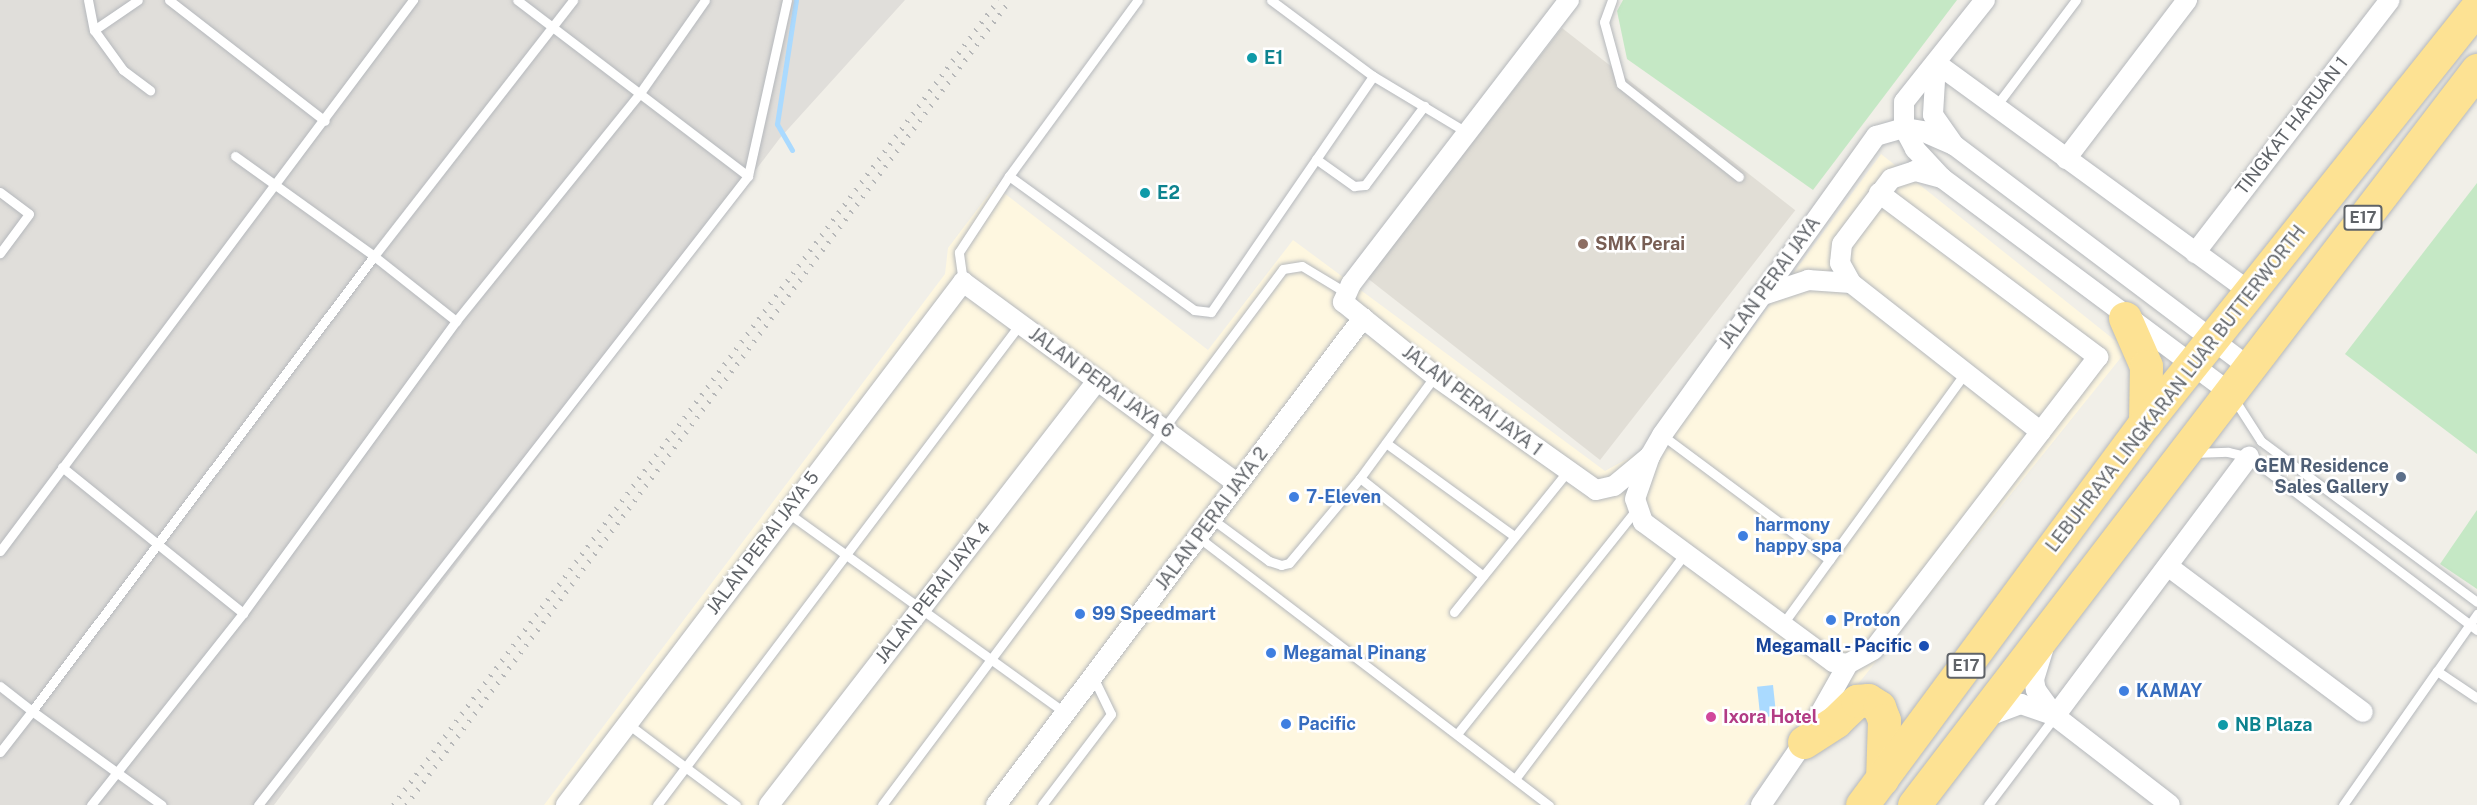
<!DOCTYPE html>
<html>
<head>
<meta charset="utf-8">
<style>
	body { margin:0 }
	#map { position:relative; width:2477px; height:805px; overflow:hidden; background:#f1efe8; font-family:"Public Sans",sans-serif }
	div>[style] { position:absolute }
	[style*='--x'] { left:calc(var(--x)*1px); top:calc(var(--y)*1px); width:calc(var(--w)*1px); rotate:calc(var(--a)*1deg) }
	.commercial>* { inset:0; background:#fef7e0 }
	.industrial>* { inset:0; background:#e0deda }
	.education>* { inset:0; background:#e1ded6; transform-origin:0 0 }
	.green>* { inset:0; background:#c5e8c5 }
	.water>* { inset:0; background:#aadaff; transform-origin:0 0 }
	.stream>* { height:5px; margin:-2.5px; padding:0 2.5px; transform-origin:2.5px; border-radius:2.5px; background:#aadaff }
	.roads { filter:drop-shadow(0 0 2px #b5b8bc) drop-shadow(0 0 2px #b5b8bc) }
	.service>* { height:9px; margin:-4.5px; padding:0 4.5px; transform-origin:4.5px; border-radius:4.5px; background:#fff }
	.minor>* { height:20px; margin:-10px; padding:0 10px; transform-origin:10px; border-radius:10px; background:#fff }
	.motorway>* { height:33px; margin:-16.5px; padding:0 16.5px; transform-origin:16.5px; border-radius:16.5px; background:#fde293 }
	.rail>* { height:4.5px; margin-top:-2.25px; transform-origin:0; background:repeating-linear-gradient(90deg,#b6b7b8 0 1.5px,transparent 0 9.5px) }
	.dots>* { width:16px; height:16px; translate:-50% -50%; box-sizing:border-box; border:3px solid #fff; border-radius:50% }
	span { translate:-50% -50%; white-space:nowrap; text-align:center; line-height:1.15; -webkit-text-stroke:5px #fff; paint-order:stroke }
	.shield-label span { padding:2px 4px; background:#fff; border:2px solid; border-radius:4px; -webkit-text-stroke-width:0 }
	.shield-label { font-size:16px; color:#5f6368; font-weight:700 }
	.culture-label { font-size:18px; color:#0d838f; font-weight:700 }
	.left { translate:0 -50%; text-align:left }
	.street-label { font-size:18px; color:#5f6368 }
	.education-label { font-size:18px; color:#785e54; font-weight:700 }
	.service-label { font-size:18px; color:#4e5e75; font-weight:700 }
	.right { translate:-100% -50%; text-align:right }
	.shop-label { font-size:18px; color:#366cbe; font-weight:700 }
	.transit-label { font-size:18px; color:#164399; font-weight:700 }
	.hotel-label { font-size:18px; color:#b23c85; font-weight:700 }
</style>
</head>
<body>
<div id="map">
	<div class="commercial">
		<i style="clip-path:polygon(1881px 154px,2127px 350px,1854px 689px,1814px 709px,1744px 805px,544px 805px,945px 274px,948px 248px,995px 186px,1208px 350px,1293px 240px,1605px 471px,1676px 432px)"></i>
	</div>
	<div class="industrial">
		<i style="clip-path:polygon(0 0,905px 0,780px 138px,274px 805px,0 805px)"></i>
	</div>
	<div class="education">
		<i style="left:1562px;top:28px;width:296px;height:317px;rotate:38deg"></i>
	</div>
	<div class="green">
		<i style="clip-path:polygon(1623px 0,1957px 0,1813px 190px,1627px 59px,1617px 11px)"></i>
		<i style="clip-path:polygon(2477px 183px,2477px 454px,2345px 354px)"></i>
		<i style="clip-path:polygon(2477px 510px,2477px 589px,2440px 564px)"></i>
	</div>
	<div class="water">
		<i style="left:1773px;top:685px;width:31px;height:16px;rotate:84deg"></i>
	</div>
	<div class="stream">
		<i style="--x:792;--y:150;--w:30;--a:-120"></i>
		<i style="--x:777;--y:124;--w:125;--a:-81.3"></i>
	</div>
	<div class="roads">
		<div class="service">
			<i style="--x:88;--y:0;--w:31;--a:79"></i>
			<i style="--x:94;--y:30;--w:53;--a:-34.3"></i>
			<i style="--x:169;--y:0;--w:197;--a:37.8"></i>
			<i style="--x:1271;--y:0;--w:127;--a:36.7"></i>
			<i style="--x:1373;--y:76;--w:111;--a:31"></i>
			<i style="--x:1612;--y:0;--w:23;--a:110"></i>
			<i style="--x:1604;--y:22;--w:64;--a:74.7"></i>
			<i style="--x:1621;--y:84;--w:150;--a:38.2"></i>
			<i style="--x:94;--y:30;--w:49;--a:54.1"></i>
			<i style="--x:123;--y:70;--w:34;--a:37"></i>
			<i style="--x:1996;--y:106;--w:133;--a:-53"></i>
			<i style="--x:235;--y:156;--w:171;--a:35.7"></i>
			<i style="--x:374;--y:256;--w:105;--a:38.4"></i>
			<i style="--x:456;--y:321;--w:293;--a:-51.1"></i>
			<i style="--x:640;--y:93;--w:113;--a:-55"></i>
			<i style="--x:1316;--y:159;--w:47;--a:35.4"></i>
			<i style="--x:1354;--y:186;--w:11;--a:-5"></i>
			<i style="--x:1365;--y:185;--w:99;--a:-53.2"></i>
			<i style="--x:748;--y:176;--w:180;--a:-77.5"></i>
			<i style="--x:1009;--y:176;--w:228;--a:35.9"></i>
			<i style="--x:1194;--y:310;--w:17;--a:7"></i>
			<i style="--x:1211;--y:312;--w:286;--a:-55.5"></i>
			<i style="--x:0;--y:192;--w:36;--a:37"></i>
			<i style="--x:29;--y:214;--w:49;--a:126.6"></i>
			<i style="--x:963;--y:282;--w:30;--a:-98"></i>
			<i style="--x:959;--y:252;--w:91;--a:-56.7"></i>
			<i style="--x:1009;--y:176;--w:218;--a:-53.8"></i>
			<i style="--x:2234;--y:399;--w:50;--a:57.3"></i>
			<i style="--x:2261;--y:441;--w:269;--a:36.7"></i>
			<i style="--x:1662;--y:435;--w:209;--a:36.7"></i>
			<i style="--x:1386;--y:443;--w:158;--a:36"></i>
			<i style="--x:2193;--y:453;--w:35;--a:-2"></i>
			<i style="--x:2228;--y:452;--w:22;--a:13"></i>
			<i style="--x:2249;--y:457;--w:286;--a:37.2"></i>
			<i style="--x:62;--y:467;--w:233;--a:38.9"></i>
			<i style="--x:1360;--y:478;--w:157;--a:38.5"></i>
			<i style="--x:788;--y:513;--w:342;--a:35.8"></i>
			<i style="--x:1212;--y:519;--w:71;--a:36.4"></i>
			<i style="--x:1269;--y:561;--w:13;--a:18"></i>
			<i style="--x:1281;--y:565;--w:8;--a:-14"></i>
			<i style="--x:1289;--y:563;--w:111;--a:-50.1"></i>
			<i style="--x:1360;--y:478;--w:127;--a:-53.7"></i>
			<i style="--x:1198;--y:537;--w:442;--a:37.4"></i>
			<i style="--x:0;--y:551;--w:689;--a:-53.15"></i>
			<i style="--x:1454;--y:612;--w:180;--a:-51.1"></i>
			<i style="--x:1782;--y:625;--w:311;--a:-54"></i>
			<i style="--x:2437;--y:671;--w:70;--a:-54.9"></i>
			<i style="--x:0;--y:686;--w:41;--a:38"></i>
			<i style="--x:32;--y:711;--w:569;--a:-53.07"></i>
			<i style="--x:374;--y:256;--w:324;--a:-52.1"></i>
			<i style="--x:628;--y:724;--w:135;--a:36.9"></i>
			<i style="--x:1457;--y:734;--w:287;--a:-51.4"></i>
			<i style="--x:0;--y:752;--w:52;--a:-52"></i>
			<i style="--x:32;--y:711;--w:160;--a:35.9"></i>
			<i style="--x:1515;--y:779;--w:283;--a:-53"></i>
			<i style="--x:91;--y:805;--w:245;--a:-51.6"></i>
			<i style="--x:243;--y:613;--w:361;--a:-53.9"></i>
			<i style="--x:258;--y:805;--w:797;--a:-52.08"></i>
			<i style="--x:748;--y:176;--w:290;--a:-142.7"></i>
			<i style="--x:657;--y:805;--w:603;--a:-52.96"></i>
			<i style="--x:882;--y:805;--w:669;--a:-53.2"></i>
			<i style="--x:1283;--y:269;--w:19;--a:-9"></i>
			<i style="--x:1302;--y:266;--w:50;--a:31.2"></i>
			<i style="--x:1042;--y:805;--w:114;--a:-52.8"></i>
			<i style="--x:1111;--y:714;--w:41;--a:-115.9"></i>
			<i style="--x:1988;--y:805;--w:111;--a:-53"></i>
			<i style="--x:2343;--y:805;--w:164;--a:-55"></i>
			<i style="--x:2437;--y:671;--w:48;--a:34"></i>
		</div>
		<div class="minor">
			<i style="--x:1569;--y:0;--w:358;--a:127.5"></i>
			<i style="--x:1351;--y:284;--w:20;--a:114"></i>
			<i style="--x:1343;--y:302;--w:118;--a:38.8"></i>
			<i style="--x:1435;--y:376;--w:197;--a:35.3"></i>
			<i style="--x:1596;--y:490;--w:18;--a:-13"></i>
			<i style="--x:1614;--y:486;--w:47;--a:-39.8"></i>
			<i style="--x:1985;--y:0;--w:130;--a:128.5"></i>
			<i style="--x:1904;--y:102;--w:26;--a:90"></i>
			<i style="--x:1904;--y:128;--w:24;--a:62"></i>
			<i style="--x:1915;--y:149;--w:40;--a:47"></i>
			<i style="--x:1942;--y:178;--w:358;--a:36.7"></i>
			<i style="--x:1936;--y:63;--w:389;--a:36.1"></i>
			<i style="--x:1936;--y:64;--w:51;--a:93.4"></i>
			<i style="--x:1933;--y:115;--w:37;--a:55"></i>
			<i style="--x:2066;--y:159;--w:200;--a:-52.7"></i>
			<i style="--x:1942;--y:178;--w:28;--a:-165"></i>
			<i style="--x:1915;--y:171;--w:25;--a:162"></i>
			<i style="--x:1891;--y:179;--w:81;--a:127"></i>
			<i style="--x:1842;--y:244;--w:19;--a:96"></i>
			<i style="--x:1840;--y:263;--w:23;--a:61"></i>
			<i style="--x:1851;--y:283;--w:241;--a:38.1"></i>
			<i style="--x:1879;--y:193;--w:274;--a:36.8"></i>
			<i style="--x:2098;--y:357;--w:369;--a:127.5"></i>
			<i style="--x:1873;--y:650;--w:29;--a:151"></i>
			<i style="--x:1848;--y:664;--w:15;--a:-172"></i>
			<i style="--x:1833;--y:662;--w:236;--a:-143.6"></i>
			<i style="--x:1643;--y:522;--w:24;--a:-109"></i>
			<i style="--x:1635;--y:499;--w:46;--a:-70.8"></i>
			<i style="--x:1650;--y:456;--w:24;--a:-60"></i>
			<i style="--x:1662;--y:435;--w:368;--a:-54.4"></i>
			<i style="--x:1876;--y:136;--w:29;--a:-16"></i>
			<i style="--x:1904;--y:128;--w:18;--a:9"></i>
			<i style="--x:1922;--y:131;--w:35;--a:24"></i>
			<i style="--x:1954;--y:145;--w:369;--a:37"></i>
			<i style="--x:2195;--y:253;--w:319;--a:-52.4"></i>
			<i style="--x:1760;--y:296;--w:51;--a:-18.4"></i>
			<i style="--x:1808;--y:280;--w:43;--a:4"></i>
			<i style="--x:2169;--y:567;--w:242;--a:36.8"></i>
			<i style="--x:2043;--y:650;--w:31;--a:107"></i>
			<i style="--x:2034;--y:680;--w:10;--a:79"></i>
			<i style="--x:2036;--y:690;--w:31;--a:54"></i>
			<i style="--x:1989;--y:716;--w:34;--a:-21"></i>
			<i style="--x:2021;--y:704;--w:36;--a:19"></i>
			<i style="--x:2055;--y:716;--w:145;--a:37.7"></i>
			<i style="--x:2055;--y:716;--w:324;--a:-53.2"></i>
			<i style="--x:566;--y:805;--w:657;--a:-52.8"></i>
			<i style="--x:963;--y:282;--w:341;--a:36.3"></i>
			<i style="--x:769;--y:805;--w:536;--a:-52.28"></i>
			<i style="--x:996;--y:805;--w:610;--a:-53"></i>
			<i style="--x:1761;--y:805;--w:76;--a:-55.7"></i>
			<i style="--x:1804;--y:742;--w:90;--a:-60.6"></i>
		</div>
		<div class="motorway">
			<i style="--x:2125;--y:318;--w:52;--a:66.4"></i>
			<i style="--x:2146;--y:366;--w:57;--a:91"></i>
			<i style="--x:1804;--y:742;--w:38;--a:-33"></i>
			<i style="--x:1836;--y:721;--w:29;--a:-44"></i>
			<i style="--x:1857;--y:701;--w:11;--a:-5"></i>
			<i style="--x:1868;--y:700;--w:13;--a:32"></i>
			<i style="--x:1879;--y:707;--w:14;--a:69"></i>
			<i style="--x:1884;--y:720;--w:59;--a:91.9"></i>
			<i style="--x:1862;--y:805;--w:475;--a:-53.5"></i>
			<i style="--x:2145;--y:423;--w:532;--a:-51.41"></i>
			<i style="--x:1914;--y:805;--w:926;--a:-52.55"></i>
		</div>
	</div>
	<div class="rail">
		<i style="--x:393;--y:805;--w:1007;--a:-53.07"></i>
		<i style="--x:406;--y:805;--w:1006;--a:-53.12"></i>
	</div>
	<div class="dots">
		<i style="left:1252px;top:58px;background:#0f9aa8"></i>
		<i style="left:1145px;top:193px;background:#0f9aa8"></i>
		<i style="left:1583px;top:244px;background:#8d6e63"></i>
		<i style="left:2401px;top:477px;background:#5c6f8a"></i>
		<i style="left:1294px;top:497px;background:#3f7fe0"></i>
		<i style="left:1743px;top:536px;background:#3f7fe0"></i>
		<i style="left:1080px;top:614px;background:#3f7fe0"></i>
		<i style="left:1831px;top:620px;background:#3f7fe0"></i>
		<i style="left:1924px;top:646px;background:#1a4fb4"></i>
		<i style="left:1271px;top:653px;background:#3f7fe0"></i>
		<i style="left:2124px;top:691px;background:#3f7fe0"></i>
		<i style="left:1711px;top:717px;background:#d1479c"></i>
		<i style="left:1286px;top:724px;background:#3f7fe0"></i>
		<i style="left:2223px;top:725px;background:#0f9aa8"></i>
	</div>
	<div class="shield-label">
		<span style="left:2363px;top:218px">E17</span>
		<span style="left:1966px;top:666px">E17</span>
	</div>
	<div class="culture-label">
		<span class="left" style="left:1264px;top:58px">E1</span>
		<span class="left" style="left:1157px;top:193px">E2</span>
		<span class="left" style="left:2235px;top:725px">NB Plaza</span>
	</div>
	<div class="street-label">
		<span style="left:2292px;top:126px;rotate:-52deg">TINGKAT HARUAN 1</span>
		<span style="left:1770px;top:283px;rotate:-54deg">JALAN PERAI JAYA</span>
		<span style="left:1101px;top:383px;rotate:36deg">JALAN PERAI JAYA 6</span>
		<span style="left:2176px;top:389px;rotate:-52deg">LEBUHRAYA LINGKARAN LUAR BUTTERWORTH</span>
		<span style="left:1472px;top:401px;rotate:37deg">JALAN PERAI JAYA 1</span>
		<span style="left:1212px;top:519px;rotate:-53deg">JALAN PERAI JAYA 2</span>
		<span style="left:763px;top:543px;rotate:-53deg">JALAN PERAI JAYA 5</span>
		<span style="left:933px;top:593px;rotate:-52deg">JALAN PERAI JAYA 4</span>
	</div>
	<div class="education-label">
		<span class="left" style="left:1595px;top:244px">SMK Perai</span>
	</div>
	<div class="service-label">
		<span class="right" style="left:2389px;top:477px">GEM Residence<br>Sales Gallery</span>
	</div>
	<div class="shop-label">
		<span class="left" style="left:1306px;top:497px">7-Eleven</span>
		<span class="left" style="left:1755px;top:536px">harmony<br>happy spa</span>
		<span class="left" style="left:1092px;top:614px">99 Speedmart</span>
		<span class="left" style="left:1843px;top:620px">Proton</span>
		<span class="left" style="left:1283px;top:653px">Megamal Pinang</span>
		<span class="left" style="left:2136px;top:691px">KAMAY</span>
		<span class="left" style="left:1298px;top:724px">Pacific</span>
	</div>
	<div class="transit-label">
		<span class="right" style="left:1912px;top:646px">Megamall - Pacific</span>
	</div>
	<div class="hotel-label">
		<span class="left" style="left:1723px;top:717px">Ixora Hotel</span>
	</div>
</div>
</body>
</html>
